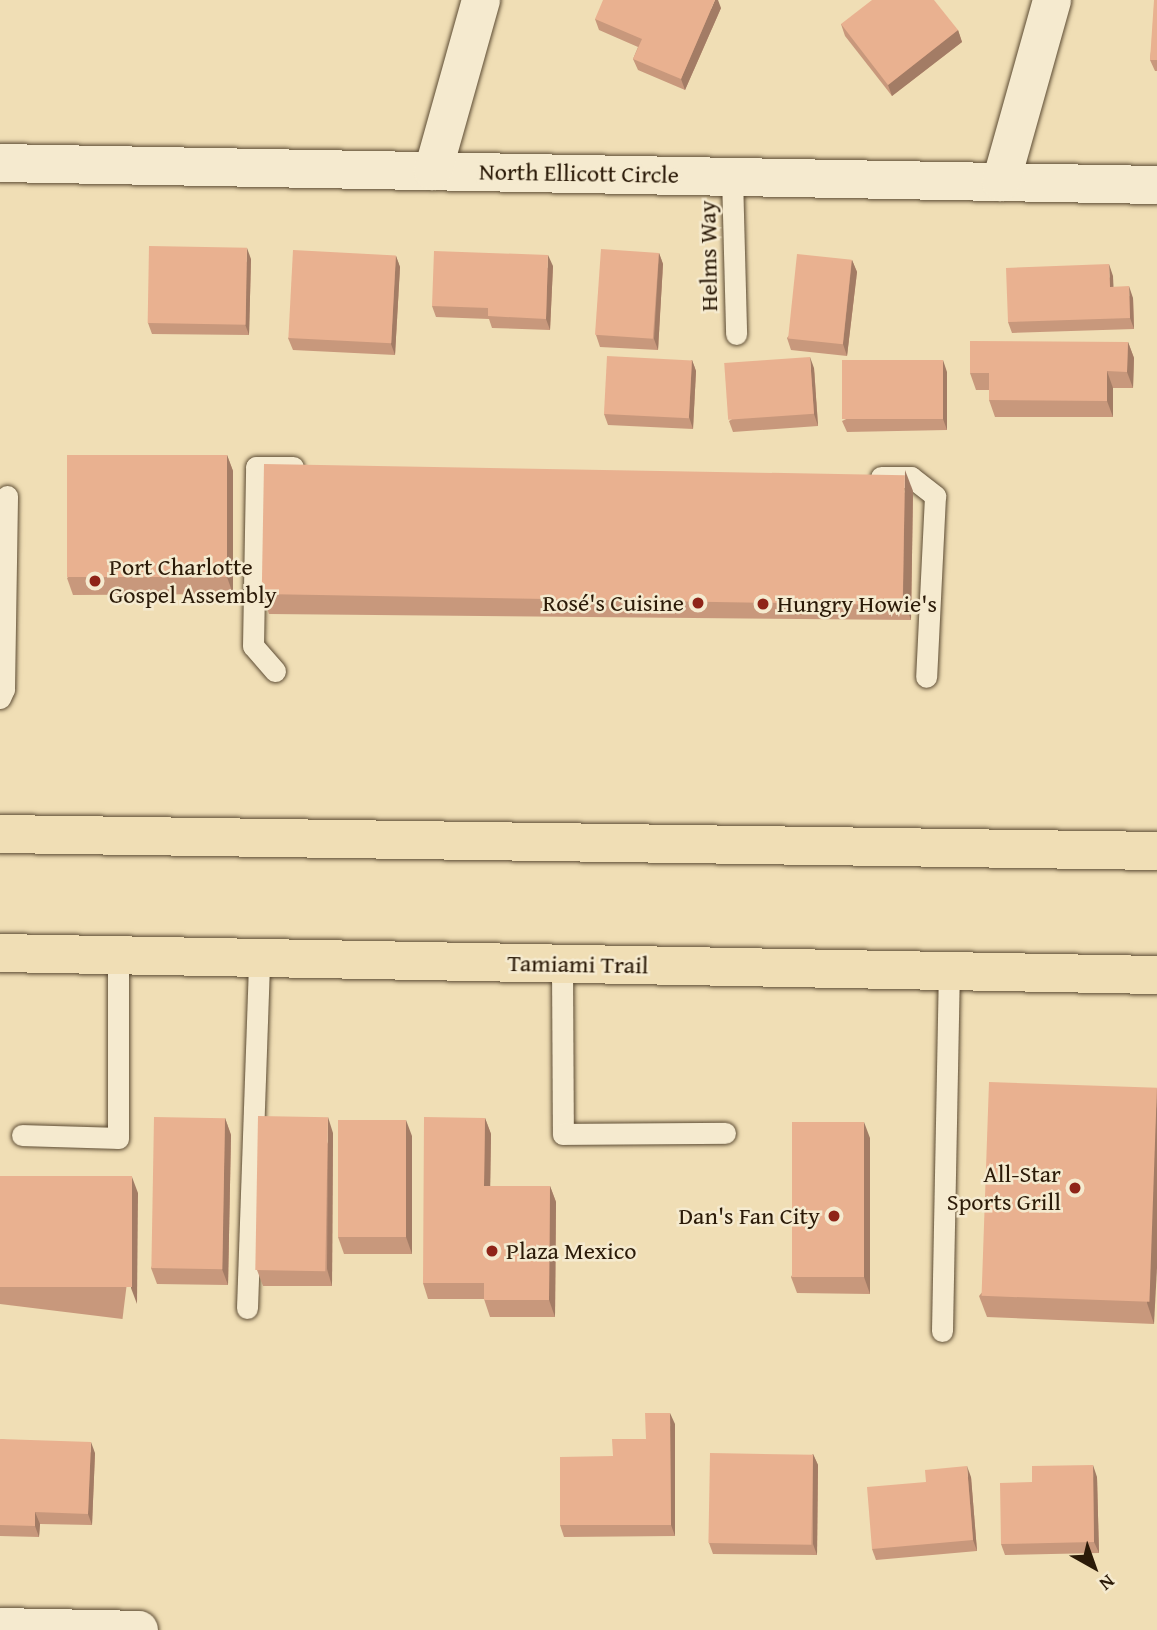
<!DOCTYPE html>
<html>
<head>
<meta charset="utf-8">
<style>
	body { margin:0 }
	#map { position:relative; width:1157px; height:1630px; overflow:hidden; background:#f0deb5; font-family:"Gentium Book Plus",serif }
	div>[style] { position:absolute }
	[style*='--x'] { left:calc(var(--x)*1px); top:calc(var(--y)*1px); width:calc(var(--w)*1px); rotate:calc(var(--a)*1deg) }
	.roads { filter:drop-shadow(0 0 2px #5c4b33) drop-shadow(0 0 2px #5c4b33) }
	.lane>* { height:21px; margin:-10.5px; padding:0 10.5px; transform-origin:10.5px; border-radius:10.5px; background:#f5eacf }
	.street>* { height:38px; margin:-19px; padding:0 19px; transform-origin:19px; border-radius:19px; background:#f5eacf }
	.primary>* { height:38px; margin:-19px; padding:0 19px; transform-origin:19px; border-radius:19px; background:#f0deb5 }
	.wall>* { inset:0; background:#c8987c; transform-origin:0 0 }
	.shaded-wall>* { inset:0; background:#a37c65 }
	.building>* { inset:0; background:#e9b190; transform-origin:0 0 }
	.dots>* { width:19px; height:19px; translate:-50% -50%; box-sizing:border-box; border:4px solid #f5eacf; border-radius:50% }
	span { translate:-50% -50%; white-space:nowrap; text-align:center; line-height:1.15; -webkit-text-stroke:5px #f5eacf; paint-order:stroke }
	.street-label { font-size:24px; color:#2b1a08 }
	.poi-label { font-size:24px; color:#2b1a08 }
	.left { translate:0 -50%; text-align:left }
	.right { translate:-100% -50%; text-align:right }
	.north { position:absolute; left:1059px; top:1532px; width:70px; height:70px; -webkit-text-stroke:5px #f5eacf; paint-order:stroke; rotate:140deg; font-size:19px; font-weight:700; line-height:28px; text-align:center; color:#2b1a08 }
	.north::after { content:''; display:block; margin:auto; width:24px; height:32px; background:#2b1a08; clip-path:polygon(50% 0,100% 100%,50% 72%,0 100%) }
</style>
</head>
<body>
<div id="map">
	<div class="roads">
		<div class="lane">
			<i style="--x:732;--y:176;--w:158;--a:88.5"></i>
			<i style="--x:881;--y:477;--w:30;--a:0"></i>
			<i style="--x:911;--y:477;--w:31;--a:38"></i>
			<i style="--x:935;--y:496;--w:181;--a:92.8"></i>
			<i style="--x:275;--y:671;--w:33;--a:-131"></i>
			<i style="--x:253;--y:646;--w:179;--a:-89"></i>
			<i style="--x:256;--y:467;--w:37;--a:0"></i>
			<i style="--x:0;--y:698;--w:10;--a:-66"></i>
			<i style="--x:4;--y:689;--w:193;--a:-89.1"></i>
			<i style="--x:562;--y:964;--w:170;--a:89.7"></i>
			<i style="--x:563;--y:1134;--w:162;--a:-0.4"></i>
			<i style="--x:22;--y:1135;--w:96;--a:1.8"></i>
			<i style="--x:118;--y:1138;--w:183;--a:-90"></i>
			<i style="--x:247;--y:1308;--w:350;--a:-88"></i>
			<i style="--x:942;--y:1331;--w:360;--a:-88.9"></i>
		</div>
		<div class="street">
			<i style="--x:0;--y:163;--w:1157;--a:1.09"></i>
			<i style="--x:433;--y:171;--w:178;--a:-74.3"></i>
			<i style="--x:1001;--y:182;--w:189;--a:-74.3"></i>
			<i style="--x:0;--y:1627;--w:139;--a:1.2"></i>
		</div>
		<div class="primary">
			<i style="--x:0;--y:834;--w:1157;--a:0.84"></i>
			<i style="--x:0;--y:953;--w:1157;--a:1.09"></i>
		</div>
	</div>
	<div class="wall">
		<i style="clip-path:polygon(1157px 0,1157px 71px,1155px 71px,1150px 60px)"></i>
		<i style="clip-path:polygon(721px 8px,685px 90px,638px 70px,633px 59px,638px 47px,599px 30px,595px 19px)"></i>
		<i style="clip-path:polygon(841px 24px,958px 30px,962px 42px,892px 96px,845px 36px)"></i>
		<i style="clip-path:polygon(659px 253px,663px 264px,658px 350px,600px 347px,596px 335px)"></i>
		<i style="clip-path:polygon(396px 256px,400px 267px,395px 355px,293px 350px,288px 338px)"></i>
		<i style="clip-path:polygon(251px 259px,249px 335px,152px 334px,148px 323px)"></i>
		<i style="clip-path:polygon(852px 260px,857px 272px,847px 356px,791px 350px,787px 338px)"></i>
		<i style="clip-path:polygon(553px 266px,550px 330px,492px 328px,489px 319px,436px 317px,432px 306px)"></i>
		<i style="clip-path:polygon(1113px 276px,1113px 287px,1133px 298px,1134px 329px,1012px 333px,1008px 322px)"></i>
		<i style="clip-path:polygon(1128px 342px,1134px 358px,1133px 388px,1113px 388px,1113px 417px,995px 417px,989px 400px,989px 390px,976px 390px,970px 373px)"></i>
		<i style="clip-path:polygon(692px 360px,696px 371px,693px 429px,608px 425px,604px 414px)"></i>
		<i style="clip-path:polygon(814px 368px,818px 426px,733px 432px,729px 421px)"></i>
		<i style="clip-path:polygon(947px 372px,947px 430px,847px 432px,842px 421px)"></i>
		<i style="clip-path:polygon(227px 455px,233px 471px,233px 594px,73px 595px,67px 578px)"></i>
		<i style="clip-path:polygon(913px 491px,911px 620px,269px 614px,262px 594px)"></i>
		<i style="clip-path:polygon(1157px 1088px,1154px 1324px,987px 1317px,979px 1296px)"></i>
		<i style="clip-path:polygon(225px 1118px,231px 1135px,228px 1285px,157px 1284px,151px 1268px)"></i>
		<i style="clip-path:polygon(485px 1118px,491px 1134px,490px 1186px,550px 1186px,556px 1202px,555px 1317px,490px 1317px,484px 1299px,428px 1299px,423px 1283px)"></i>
		<i style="clip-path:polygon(333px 1133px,332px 1286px,263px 1286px,257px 1270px)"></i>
		<i style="clip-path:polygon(412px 1136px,412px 1254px,344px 1254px,338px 1237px)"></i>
		<i style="clip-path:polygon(870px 1138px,870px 1294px,797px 1293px,791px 1277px)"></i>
		<i style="left:0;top:1176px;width:139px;height:127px;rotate:7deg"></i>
		<i style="clip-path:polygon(675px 1424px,675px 1536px,564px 1537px,560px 1525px,613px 1456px)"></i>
		<i style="clip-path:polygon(0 1439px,95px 1453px,92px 1525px,40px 1524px,39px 1537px,0 1536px)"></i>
		<i style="clip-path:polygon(813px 1454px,818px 1465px,817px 1555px,713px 1554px,709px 1543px)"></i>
		<i style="clip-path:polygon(971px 1477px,977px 1551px,876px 1560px,872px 1549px,926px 1482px)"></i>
		<i style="clip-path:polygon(1097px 1477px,1099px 1553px,1005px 1555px,1001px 1544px,1032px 1482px)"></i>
	</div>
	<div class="shaded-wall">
		<i style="clip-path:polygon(715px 0,718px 0,721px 8px,685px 90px,681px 79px)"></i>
		<i style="clip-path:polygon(958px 30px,962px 42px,892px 96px,888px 85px)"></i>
		<i style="clip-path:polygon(247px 248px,251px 259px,249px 335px,245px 324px)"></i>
		<i style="clip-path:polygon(659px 253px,663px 264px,658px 350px,654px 339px)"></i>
		<i style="clip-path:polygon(548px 255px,553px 266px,550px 330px,546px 319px)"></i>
		<i style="clip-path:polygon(396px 256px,400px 267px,395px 355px,391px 344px)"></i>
		<i style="clip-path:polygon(852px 260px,857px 272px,847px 356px,843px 344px)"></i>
		<i style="clip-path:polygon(1109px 264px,1113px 276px,1114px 298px,1110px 287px)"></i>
		<i style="clip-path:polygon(1129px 286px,1133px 298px,1134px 329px,1130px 318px)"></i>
		<i style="clip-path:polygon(1128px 342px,1134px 358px,1133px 388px,1127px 372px)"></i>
		<i style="clip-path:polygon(810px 357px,814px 368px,818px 426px,814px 414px)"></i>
		<i style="clip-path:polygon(692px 360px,696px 371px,693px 429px,689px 417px)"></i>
		<i style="clip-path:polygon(943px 360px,947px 372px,947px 430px,943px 419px)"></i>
		<i style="clip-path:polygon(1107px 371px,1113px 388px,1113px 417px,1107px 401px)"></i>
		<i style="clip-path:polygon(227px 455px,233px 471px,233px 594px,227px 577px)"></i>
		<i style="clip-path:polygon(905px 470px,913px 491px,911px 620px,903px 599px)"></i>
		<i style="clip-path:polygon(1157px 1088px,1157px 1268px,1154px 1324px,1147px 1303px)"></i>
		<i style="clip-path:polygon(328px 1117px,333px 1133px,332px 1286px,327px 1269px)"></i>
		<i style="clip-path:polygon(225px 1118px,231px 1135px,228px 1285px,222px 1269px)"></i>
		<i style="clip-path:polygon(485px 1118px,491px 1134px,490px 1202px,484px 1186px)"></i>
		<i style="clip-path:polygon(406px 1120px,412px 1136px,412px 1254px,406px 1237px)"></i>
		<i style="clip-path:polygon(864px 1122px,870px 1138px,870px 1294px,864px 1277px)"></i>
		<i style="clip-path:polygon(132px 1177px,138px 1193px,137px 1304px,131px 1288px)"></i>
		<i style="clip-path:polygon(550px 1186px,556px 1202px,555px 1317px,549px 1300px)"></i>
		<i style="clip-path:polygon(670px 1413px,675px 1424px,675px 1536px,671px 1525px)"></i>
		<i style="clip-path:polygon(91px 1442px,95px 1453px,92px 1525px,88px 1514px)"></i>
		<i style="clip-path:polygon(813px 1454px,818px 1465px,817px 1555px,813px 1544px)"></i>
		<i style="clip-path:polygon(1093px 1465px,1097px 1477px,1099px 1553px,1094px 1542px)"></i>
		<i style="clip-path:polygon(967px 1466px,971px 1477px,977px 1551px,973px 1540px)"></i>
		<i style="clip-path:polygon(35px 1512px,40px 1524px,39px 1537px,35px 1526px)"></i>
	</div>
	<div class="building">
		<i style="clip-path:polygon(603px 0,715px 0,681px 79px,633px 59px,642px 39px,595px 19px)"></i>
		<i style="clip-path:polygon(872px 0,934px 0,958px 30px,888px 85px,841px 24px)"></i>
		<i style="clip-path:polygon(1154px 0,1157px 0,1157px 60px,1150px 60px)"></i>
		<i style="left:149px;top:246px;width:98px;height:77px;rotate:1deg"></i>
		<i style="left:601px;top:249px;width:58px;height:86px;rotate:4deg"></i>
		<i style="left:293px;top:250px;width:103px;height:88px;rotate:3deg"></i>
		<i style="clip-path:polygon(434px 251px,548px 255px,546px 319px,488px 316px,488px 308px,432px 306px)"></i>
		<i style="left:797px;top:254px;width:55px;height:85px;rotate:6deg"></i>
		<i style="clip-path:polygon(1109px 264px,1110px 287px,1129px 286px,1130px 318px,1008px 322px,1006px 268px)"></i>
		<i style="clip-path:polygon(970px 341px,1128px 342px,1127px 372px,1107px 371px,1107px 401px,989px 400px,989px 373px,970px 373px)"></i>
		<i style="left:607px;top:356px;width:85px;height:58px;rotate:3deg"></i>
		<i style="left:810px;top:357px;width:57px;height:86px;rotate:86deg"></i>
		<i style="left:943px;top:360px;width:59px;height:101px;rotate:90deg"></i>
		<i style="left:227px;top:455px;width:122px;height:160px;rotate:90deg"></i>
		<i style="left:264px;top:464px;width:641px;height:130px;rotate:1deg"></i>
		<i style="left:989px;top:1082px;width:168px;height:214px;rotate:2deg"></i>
		<i style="left:258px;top:1116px;width:70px;height:154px;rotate:1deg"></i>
		<i style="left:154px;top:1117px;width:71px;height:151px;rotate:1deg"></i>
		<i style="clip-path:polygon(424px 1117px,485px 1118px,484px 1186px,550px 1186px,549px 1300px,484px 1300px,484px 1283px,423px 1283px)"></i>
		<i style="left:338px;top:1120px;width:68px;height:117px"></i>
		<i style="left:792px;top:1122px;width:72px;height:155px"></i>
		<i style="left:0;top:1176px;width:132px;height:111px"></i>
		<i style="clip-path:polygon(645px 1413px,670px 1413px,671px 1525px,560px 1525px,560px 1457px,613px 1456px,612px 1439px,646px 1439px)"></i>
		<i style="clip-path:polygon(0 1439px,91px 1442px,88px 1514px,35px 1512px,35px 1526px,0 1525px)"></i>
		<i style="left:710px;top:1453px;width:103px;height:90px;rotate:1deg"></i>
		<i style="clip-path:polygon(1093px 1465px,1094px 1542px,1001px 1544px,1000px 1483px,1032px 1482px,1032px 1466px)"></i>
		<i style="clip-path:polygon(967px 1466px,973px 1540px,872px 1549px,867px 1487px,926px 1482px,925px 1470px)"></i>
	</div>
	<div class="dots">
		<i style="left:95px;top:581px;background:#8f2418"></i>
		<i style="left:698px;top:603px;background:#8f2418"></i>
		<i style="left:763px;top:604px;background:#8f2418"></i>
		<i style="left:1075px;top:1188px;background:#8f2418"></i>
		<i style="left:834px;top:1216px;background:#8f2418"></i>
		<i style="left:492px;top:1251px;background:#8f2418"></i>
	</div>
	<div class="street-label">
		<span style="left:579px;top:173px;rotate:1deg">North Ellicott Circle</span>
		<span style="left:708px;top:256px;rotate:-91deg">Helms Way</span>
		<span style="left:578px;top:964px;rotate:1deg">Tamiami Trail</span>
	</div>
	<div class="poi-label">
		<span class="left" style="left:109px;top:581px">Port Charlotte<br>Gospel Assembly</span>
		<span class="right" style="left:684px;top:603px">Rosé's Cuisine</span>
		<span class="left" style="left:777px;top:604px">Hungry Howie's</span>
		<span class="right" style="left:1061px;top:1188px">All-Star<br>Sports Grill</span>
		<span class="right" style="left:820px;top:1216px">Dan's Fan City</span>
		<span class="left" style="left:506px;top:1251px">Plaza Mexico</span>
	</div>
	<div class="north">N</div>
</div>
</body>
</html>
